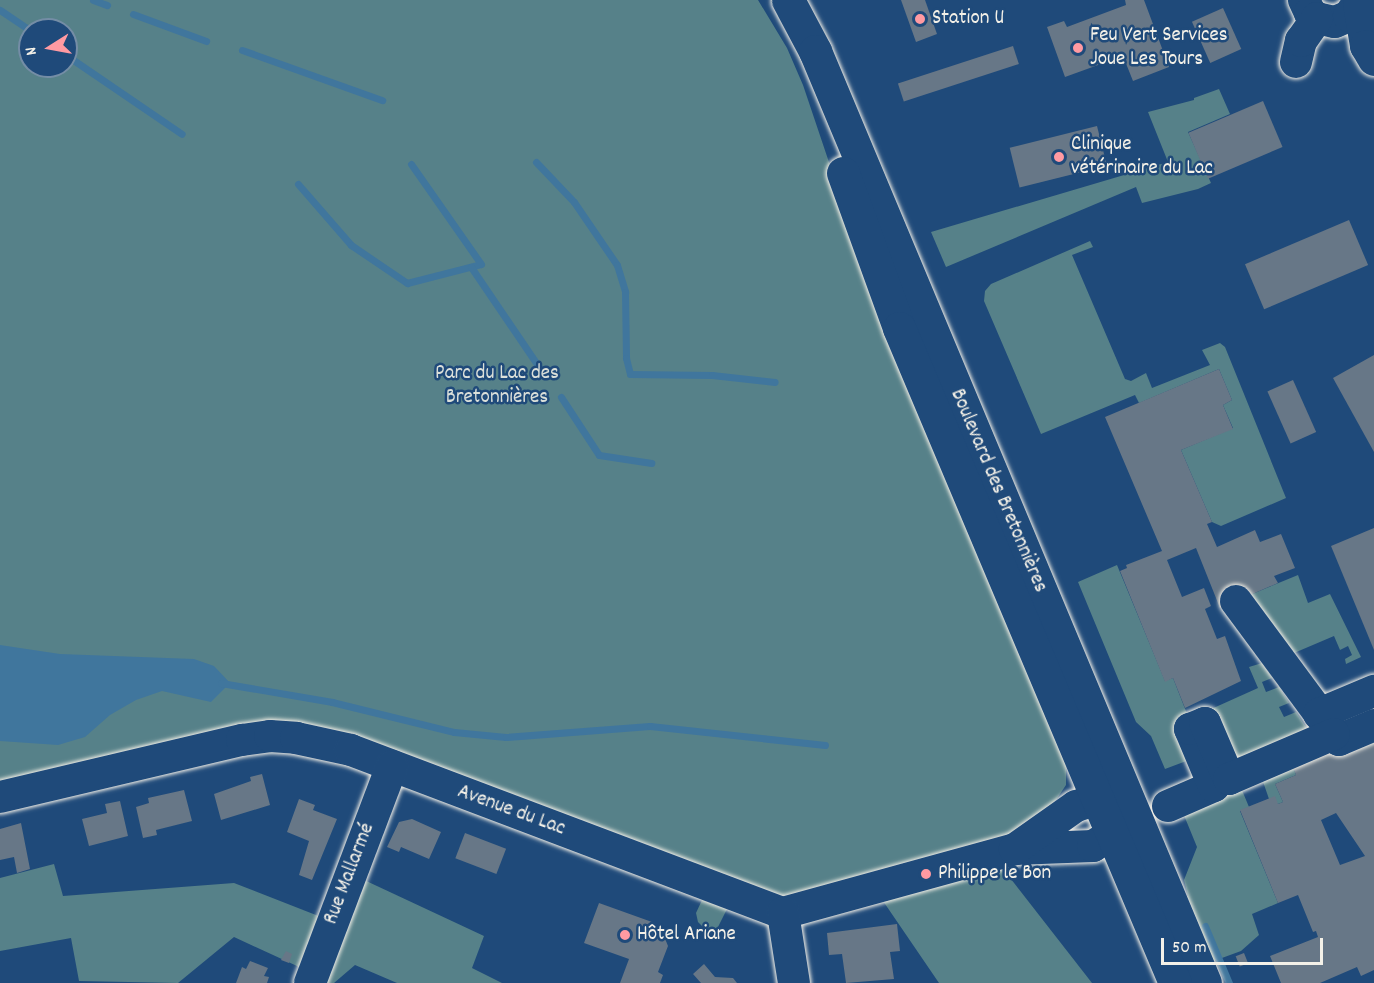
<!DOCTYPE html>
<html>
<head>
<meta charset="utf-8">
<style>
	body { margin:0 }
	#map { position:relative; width:1374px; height:983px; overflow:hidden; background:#1f4a7a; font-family:Dekko,sans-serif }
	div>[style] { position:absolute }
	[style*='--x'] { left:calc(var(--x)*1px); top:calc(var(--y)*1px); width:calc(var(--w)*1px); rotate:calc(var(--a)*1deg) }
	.green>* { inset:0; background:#568189 }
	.water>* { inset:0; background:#40769d }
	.stream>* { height:7px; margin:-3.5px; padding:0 3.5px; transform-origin:3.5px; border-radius:3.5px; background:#40769d }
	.building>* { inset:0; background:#677787; transform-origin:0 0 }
	.roads { filter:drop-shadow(0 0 2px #f4f1e8) drop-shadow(0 0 2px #f4f1e8) }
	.minor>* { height:32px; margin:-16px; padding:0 16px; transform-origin:16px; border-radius:16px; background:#1f4a7a }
	.major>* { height:33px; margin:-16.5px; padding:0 16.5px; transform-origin:16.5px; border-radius:16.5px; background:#1f4a7a }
	.dots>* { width:16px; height:16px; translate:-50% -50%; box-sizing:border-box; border:3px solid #1f4a7a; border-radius:50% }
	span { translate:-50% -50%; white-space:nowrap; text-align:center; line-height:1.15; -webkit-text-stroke:5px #1f4a7a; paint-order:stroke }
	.poi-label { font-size:21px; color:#f4f1e8 }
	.left { translate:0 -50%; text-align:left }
	.park-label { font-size:21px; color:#dce0da }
	.street-label { font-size:21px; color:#f4f1e8 }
	.north { position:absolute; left:18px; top:18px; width:60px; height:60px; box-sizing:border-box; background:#1f4a7a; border:2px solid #748da6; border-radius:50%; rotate:259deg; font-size:16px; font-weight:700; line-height:24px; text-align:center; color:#f4f1e8 }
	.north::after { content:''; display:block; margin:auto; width:21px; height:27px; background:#ff9aa2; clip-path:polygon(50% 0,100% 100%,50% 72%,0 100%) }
	.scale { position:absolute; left:1161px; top:938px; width:162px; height:27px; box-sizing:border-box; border:3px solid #f4f1e8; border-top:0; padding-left:8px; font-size:18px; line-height:21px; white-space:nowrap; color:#f4f1e8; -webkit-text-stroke:4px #1f4a7a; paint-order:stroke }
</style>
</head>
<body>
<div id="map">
	<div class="green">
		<i style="clip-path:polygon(evenodd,0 0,758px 0,787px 48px,803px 85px,837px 186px,1066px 765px,1066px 785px,1058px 797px,1051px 806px,1013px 831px,1007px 874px,1092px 983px,939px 983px,868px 879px,800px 899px,759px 893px,267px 722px,235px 725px,0 783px,0 0,30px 30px,66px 30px,66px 66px,30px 66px,30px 30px)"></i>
		<i style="clip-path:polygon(1219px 89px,1230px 114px,1188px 132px,1211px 183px,1198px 189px,1142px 203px,1136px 187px,946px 267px,931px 232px,1168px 162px,1148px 112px,1194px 100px,1194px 98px)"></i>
		<i style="clip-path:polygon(1090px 241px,1093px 247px,1072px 255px,1125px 379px,1131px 381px,1146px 373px,1152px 388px,1210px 365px,1202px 350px,1220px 343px,1225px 347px,1286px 498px,1221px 526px,1212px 522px,1181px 450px,1233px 428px,1223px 405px,1232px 400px,1219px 369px,1139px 403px,1135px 395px,1041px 434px,984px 301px,985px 291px,991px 284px)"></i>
		<i style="clip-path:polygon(1117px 565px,1165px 681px,1173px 678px,1189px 719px,1258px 688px,1249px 667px,1262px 663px,1272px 678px,1262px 682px,1266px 692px,1279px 687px,1289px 703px,1279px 707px,1284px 717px,1296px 712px,1313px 738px,1229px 773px,1189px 760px,1165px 769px,1151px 736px,1136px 722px,1078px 582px)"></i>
		<i style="clip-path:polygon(1298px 575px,1308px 603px,1330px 594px,1361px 657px,1346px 664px,1345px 659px,1352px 655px,1348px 646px,1340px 650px,1334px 636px,1287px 656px,1245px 597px)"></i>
		<i style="clip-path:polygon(1291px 762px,1296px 775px,1275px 784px,1283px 802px,1278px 804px,1269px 799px,1260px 773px)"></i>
		<i style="clip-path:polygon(1239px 783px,1249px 807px,1240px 811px,1278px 903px,1252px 914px,1259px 935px,1241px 951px,1211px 962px,1178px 900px,1188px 896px,1184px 880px,1197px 847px,1181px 808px)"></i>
		<i style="clip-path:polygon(54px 864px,63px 896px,234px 883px,344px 926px,362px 879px,484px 936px,472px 968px,502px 983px,397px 983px,355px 965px,334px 983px,317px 983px,297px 966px,234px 937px,178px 983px,79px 981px,71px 938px,0 951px,0 878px)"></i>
		<i style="clip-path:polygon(702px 900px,727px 909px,717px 929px,707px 931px,698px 922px,696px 913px)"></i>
	</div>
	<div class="water">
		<i style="clip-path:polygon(0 645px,60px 654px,194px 659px,214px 666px,230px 683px,211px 702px,162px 691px,136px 700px,110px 715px,85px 737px,58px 745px,0 741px)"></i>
	</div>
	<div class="stream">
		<i style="--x:93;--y:0;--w:15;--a:20"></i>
		<i style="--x:0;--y:10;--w:36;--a:34"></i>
		<i style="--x:133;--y:14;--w:78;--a:20.3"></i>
		<i style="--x:242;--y:50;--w:149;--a:19.7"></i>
		<i style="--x:66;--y:55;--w:140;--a:34.3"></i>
		<i style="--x:536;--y:162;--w:55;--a:46.5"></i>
		<i style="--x:574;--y:202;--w:76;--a:55.7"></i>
		<i style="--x:617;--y:265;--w:28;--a:73"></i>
		<i style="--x:625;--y:292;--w:66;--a:89.1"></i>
		<i style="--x:626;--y:358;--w:16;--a:76"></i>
		<i style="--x:630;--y:374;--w:82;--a:0.7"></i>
		<i style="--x:712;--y:375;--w:63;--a:6.3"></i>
		<i style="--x:298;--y:184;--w:81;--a:49"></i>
		<i style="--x:351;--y:245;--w:68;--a:34.2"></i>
		<i style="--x:407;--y:283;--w:76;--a:-14.4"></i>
		<i style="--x:481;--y:264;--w:122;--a:-125"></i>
		<i style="--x:471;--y:267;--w:132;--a:55.8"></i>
		<i style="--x:561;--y:397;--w:69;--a:56.8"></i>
		<i style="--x:599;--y:455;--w:53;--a:8.7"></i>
		<i style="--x:221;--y:683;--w:113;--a:9.7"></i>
		<i style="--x:332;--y:702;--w:126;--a:13.8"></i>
		<i style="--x:454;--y:732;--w:52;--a:5.5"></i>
		<i style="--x:506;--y:737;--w:144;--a:-4.4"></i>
		<i style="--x:650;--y:726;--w:176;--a:6.2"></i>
		<i style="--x:1205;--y:926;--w:62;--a:67.2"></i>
	</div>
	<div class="building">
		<i style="clip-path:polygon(901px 0,925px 0,937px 34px,916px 42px)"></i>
		<i style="clip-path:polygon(1125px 0,1144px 0,1169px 67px,1133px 81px,1123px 56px,1065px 77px,1047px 27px,1064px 21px,1067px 27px,1126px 5px)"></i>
		<i style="left:1223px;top:8px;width:45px;height:34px;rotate:66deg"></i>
		<i style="left:1013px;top:46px;width:19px;height:121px;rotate:72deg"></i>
		<i style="left:1263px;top:101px;width:50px;height:81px;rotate:67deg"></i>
		<i style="left:1097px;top:126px;width:41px;height:90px;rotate:76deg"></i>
		<i style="left:1349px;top:220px;width:49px;height:113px;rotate:67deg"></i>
		<i style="clip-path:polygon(1374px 355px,1374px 452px,1333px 378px)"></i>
		<i style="clip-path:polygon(1219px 369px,1232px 400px,1223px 405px,1233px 429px,1181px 450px,1212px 522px,1207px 524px,1217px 547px,1255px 530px,1260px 542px,1281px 534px,1295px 568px,1274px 576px,1278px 583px,1220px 608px,1196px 548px,1167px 560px,1182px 597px,1204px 588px,1211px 606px,1205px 609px,1217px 639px,1225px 636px,1241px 681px,1185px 708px,1173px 678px,1165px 682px,1120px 571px,1127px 568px,1126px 565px,1162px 551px,1105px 417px)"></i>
		<i style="left:1293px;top:380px;width:57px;height:28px;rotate:66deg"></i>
		<i style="clip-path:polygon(1374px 528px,1374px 650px,1331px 546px)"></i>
		<i style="clip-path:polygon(evenodd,1374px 728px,1374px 970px,1361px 976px,1357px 967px,1320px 983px,1281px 983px,1270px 956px,1318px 937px,1316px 931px,1313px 932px,1298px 895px,1278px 903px,1240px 810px,1275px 796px,1278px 804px,1283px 802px,1275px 784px,1296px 775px,1291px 762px,1374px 728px,1336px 813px,1365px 856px,1340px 865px,1321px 820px,1336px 813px)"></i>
		<i style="clip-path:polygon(262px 774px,270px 805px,221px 820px,214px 794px,251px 781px,250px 777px)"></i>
		<i style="clip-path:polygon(184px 790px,192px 821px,156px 830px,157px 835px,143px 838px,136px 807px,149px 803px,148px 798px)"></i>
		<i style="clip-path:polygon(299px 799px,315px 805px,313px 810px,337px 819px,312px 880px,299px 875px,309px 841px,287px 832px)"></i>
		<i style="clip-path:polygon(120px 801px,128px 836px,89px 846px,82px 819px,107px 813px,105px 804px)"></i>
		<i style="clip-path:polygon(412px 819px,441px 832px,429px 859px,401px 847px,399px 852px,387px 847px,399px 822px)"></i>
		<i style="clip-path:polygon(21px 823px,30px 869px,17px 873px,14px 857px,0 860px,0 829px)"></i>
		<i style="left:465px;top:833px;width:44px;height:27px;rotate:21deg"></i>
		<i style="clip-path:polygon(599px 903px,652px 922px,651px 926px,662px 931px,668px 946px,658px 972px,663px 975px,660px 983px,620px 983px,629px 959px,584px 943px)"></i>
		<i style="clip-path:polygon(897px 924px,900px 951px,890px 952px,894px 979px,846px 983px,842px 954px,829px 955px,827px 933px)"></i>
		<i style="clip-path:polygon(286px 951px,292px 954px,289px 963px,281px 960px)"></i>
		<i style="left:1244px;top:953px;width:11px;height:9px;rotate:68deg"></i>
		<i style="clip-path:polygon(250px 961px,268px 968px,264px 976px,269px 977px,267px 983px,236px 983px,242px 967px,246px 969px)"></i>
		<i style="clip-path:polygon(704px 964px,715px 977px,733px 978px,737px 983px,701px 983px,693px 974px)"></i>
	</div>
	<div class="roads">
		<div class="minor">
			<i style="--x:1304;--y:0;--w:14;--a:65"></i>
			<i style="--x:1310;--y:13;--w:9;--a:36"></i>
			<i style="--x:1317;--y:18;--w:18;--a:13"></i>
			<i style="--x:1335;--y:22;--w:15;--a:-23"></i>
			<i style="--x:1349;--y:16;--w:19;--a:-55"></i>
			<i style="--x:1359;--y:4;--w:43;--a:80.5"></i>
			<i style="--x:1366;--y:46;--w:16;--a:60"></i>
			<i style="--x:1296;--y:62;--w:22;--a:-77"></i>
			<i style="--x:1301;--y:41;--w:28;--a:-55"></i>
			<i style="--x:1236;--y:601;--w:173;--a:53.5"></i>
			<i style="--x:1339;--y:740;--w:38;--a:-23"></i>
			<i style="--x:1319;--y:714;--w:60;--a:-22.7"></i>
			<i style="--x:0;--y:797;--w:249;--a:-13.3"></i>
			<i style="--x:242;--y:740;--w:28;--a:-8"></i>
			<i style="--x:270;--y:736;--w:26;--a:4"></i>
			<i style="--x:296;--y:738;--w:56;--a:12.3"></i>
			<i style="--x:351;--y:750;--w:462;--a:20.7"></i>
			<i style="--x:783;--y:913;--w:241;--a:-15.4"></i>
			<i style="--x:1015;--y:849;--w:78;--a:-2.2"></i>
			<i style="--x:1093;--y:846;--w:22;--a:-32"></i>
			<i style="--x:1112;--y:834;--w:32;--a:-58"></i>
			<i style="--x:1129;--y:807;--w:32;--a:-166"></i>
			<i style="--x:1098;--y:799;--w:23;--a:162"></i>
			<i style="--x:1076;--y:806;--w:75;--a:144.8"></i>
			<i style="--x:1168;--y:806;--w:50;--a:-23.5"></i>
			<i style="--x:1214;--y:786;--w:62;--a:-112.8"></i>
			<i style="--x:1190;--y:729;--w:16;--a:-22"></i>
			<i style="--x:1205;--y:723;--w:61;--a:66.8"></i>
			<i style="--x:1229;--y:779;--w:114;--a:-23.2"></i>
			<i style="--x:783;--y:913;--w:71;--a:81.1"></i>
			<i style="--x:310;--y:983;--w:232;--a:-69.3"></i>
		</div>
		<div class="major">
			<i style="--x:788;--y:0;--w:58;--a:62.1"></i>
			<i style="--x:815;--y:51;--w:1010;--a:67.29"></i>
			<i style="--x:843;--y:173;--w:165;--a:70.1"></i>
			<i style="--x:899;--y:328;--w:711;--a:67.15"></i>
		</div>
	</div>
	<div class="dots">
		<i style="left:920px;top:19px;background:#ff9aa2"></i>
		<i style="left:1078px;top:48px;background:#ff9aa2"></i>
		<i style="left:1059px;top:157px;background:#ff9aa2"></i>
		<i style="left:926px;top:874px;background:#ff9aa2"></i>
		<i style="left:625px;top:935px;background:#ff9aa2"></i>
	</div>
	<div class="poi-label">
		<span class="left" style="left:932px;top:19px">Station U</span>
		<span class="left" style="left:1090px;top:48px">Feu Vert Services<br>Joue Les Tours</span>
		<span class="left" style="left:1071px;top:157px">Clinique<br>vétérinaire du Lac</span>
		<span class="left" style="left:938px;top:874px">Philippe le Bon</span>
		<span class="left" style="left:637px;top:935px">Hôtel Ariane</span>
	</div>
	<div class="park-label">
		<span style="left:497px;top:386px">Parc du Lac des<br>Bretonnières</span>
	</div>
	<div class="street-label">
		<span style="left:998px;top:491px;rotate:67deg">Boulevard des Bretonnières</span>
		<span style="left:511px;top:811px;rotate:20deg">Avenue du Lac</span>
		<span style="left:350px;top:874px;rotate:-69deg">Rue Mallarmé</span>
	</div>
	<div class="north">N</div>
	<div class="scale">50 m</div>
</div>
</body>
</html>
